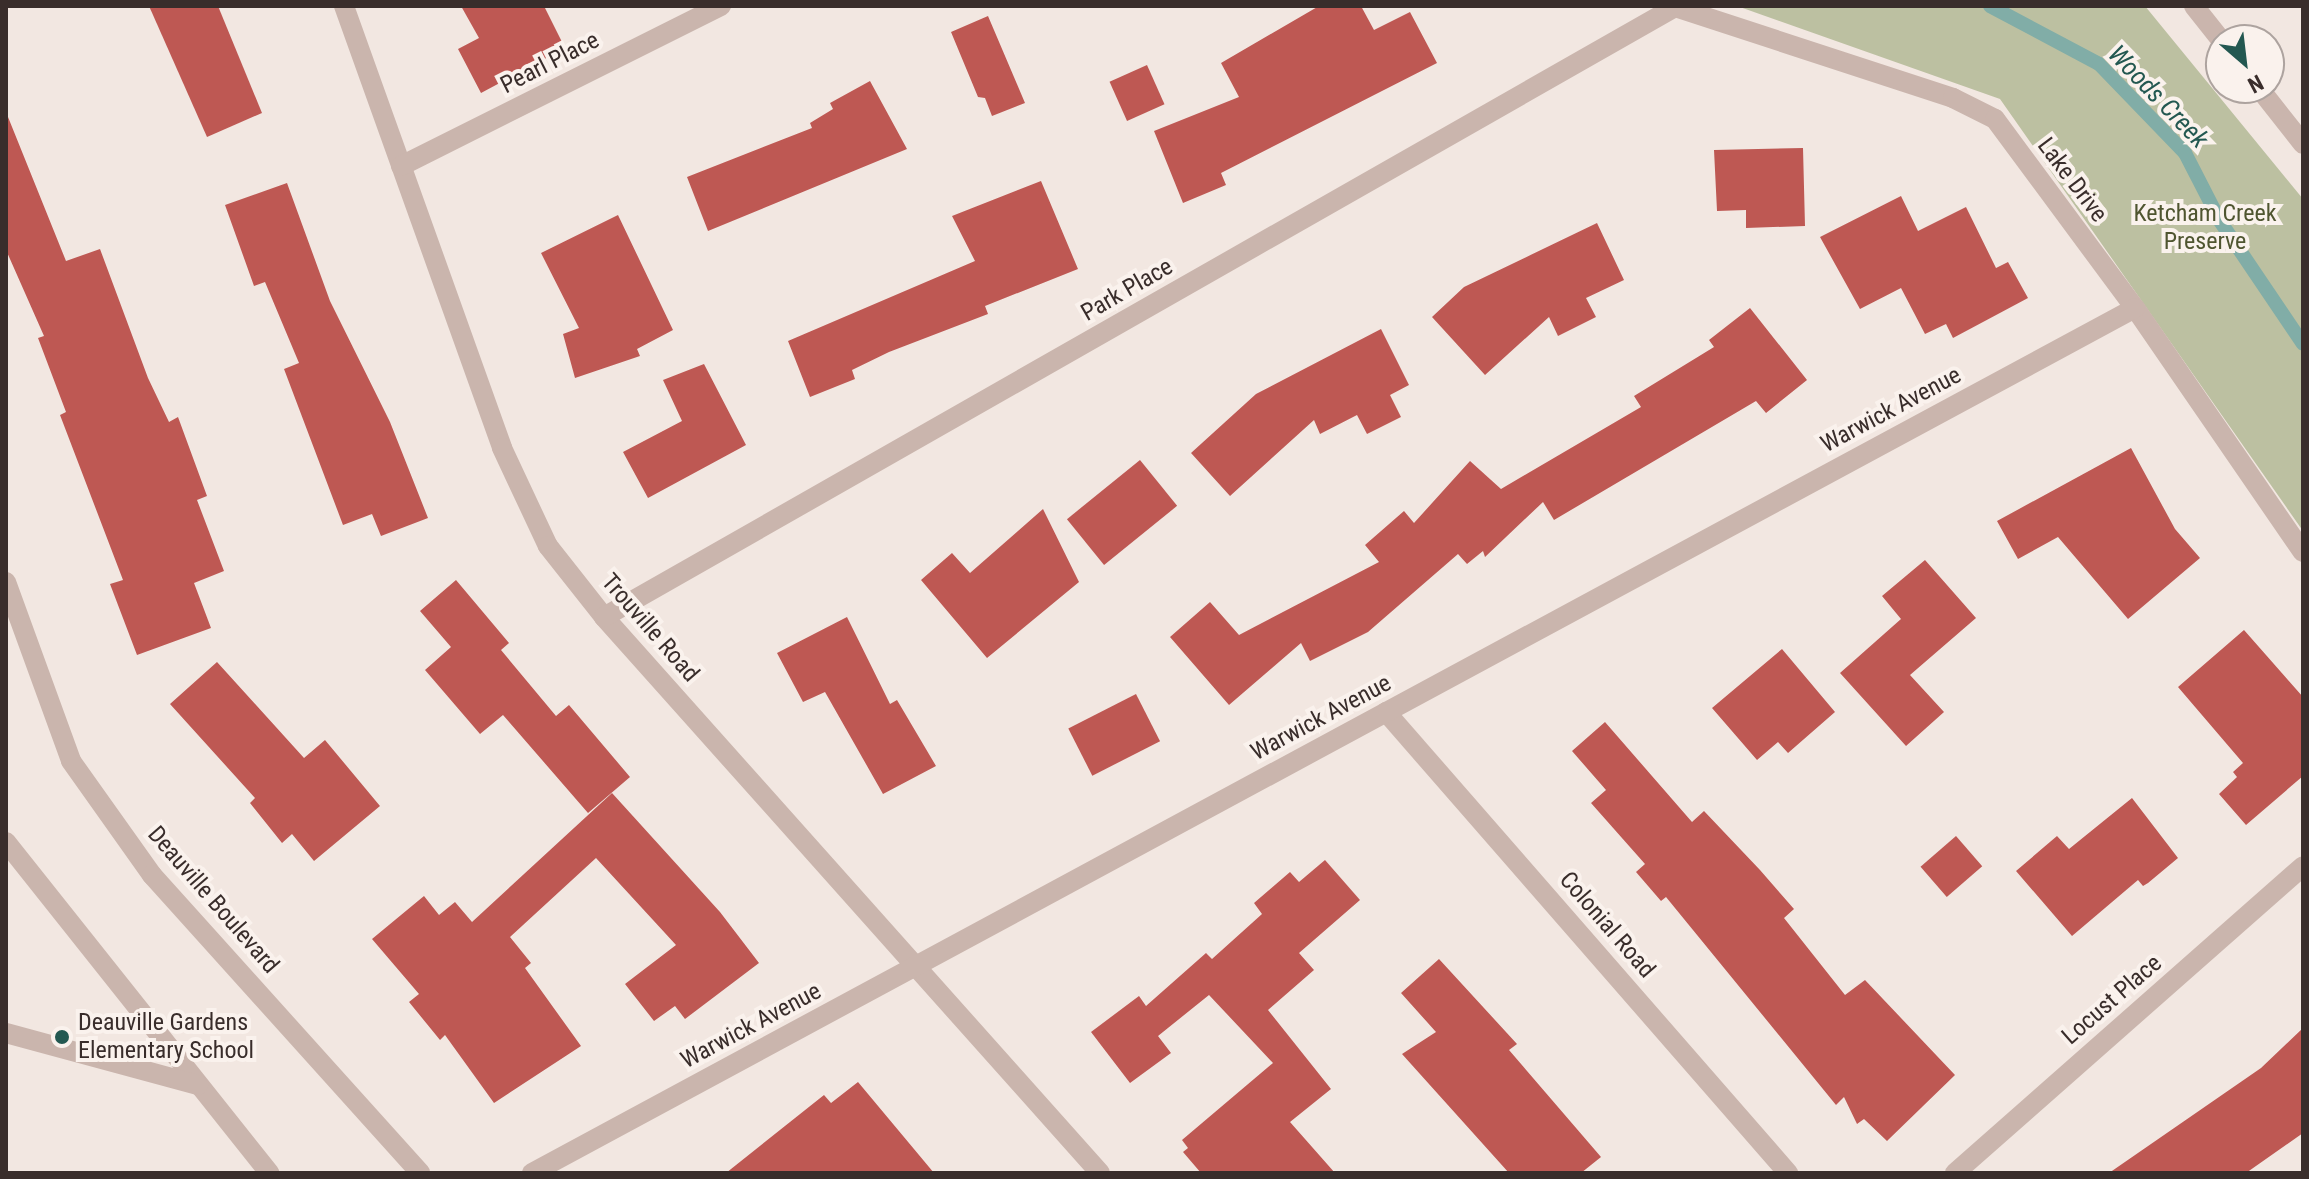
<!DOCTYPE html>
<html>
<head>
<meta charset="utf-8">
<style>
	body { margin:0 }
	#map { position:relative; width:2309px; height:1179px; overflow:hidden; background:#f2e7e1; font-family:"Roboto Condensed",sans-serif }
	div>[style] { position:absolute }
	[style*='--x'] { left:calc(var(--x)*1px); top:calc(var(--y)*1px); width:calc(var(--w)*1px); rotate:calc(var(--a)*1deg) }
	.green>* { inset:0; background:#bcc0a1 }
	.stream>* { height:14px; margin:-7px; padding:0 7px; transform-origin:7px; border-radius:7px; background:#81ada7 }
	.building>* { inset:0; background:#be5853; transform-origin:0 0 }
	.minor>* { height:20px; margin:-10px; padding:0 10px; transform-origin:10px; border-radius:10px; background:#cab5ad }
	.dots>* { width:22px; height:22px; translate:-50% -50%; box-sizing:border-box; border:4px solid #faf2ed; border-radius:50% }
	span { translate:-50% -50%; white-space:nowrap; text-align:center; line-height:1.15; -webkit-text-stroke:8px #faf2ed; paint-order:stroke }
	.street-label { font-size:24px; color:#392d2b }
	.park-label { font-size:24px; color:#4f5530 }
	.poi-label { font-size:24px; color:#392d2b }
	.left { translate:0 -50%; text-align:left }
	.water-label { font-size:26px; color:#235851; font-style:italic }
	.frame { position:absolute; inset:0; border:8px solid #392d2b; pointer-events:none }
	.north { position:absolute; left:2205px; top:24px; width:80px; height:80px; box-sizing:border-box; background:#faf2ed; border:2px solid #ada39f; border-radius:50%; rotate:152deg; font-size:22px; font-weight:700; line-height:32px; text-align:center; color:#392d2b }
	.north::after { content:''; display:block; margin:auto; width:28px; height:36px; background:#235851; clip-path:polygon(50% 0,100% 100%,50% 72%,0 100%) }
</style>
</head>
<body>
<div id="map">
	<div class="green">
		<i style="clip-path:polygon(1737px 6px,2145px 6px,2303px 199px,2303px 531px,2000px 99px)"></i>
	</div>
	<div class="stream">
		<i style="--x:1990;--y:6;--w:123;--a:28"></i>
		<i style="--x:2099;--y:64;--w:124;--a:46"></i>
		<i style="--x:2185;--y:153;--w:76;--a:62.8"></i>
		<i style="--x:2220;--y:221;--w:148;--a:56"></i>
	</div>
	<div class="building">
		<i style="clip-path:polygon(149px 6px,218px 6px,262px 113px,207px 137px)"></i>
		<i style="clip-path:polygon(461px 6px,544px 6px,565px 48px,481px 93px,458px 49px,479px 38px)"></i>
		<i style="clip-path:polygon(1319px 6px,1361px 6px,1374px 30px,1410px 12px,1437px 63px,1221px 173px,1226px 185px,1183px 203px,1154px 131px,1239px 97px,1221px 63px)"></i>
		<i style="clip-path:polygon(988px 16px,1025px 103px,992px 116px,985px 98px,978px 97px,951px 32px)"></i>
		<i style="left:1147px;top:65px;width:43px;height:41px;rotate:66deg"></i>
		<i style="clip-path:polygon(870px 81px,907px 149px,708px 231px,687px 177px,812px 128px,810px 123px,833px 109px,830px 103px)"></i>
		<i style="clip-path:polygon(6px 112px,66px 261px,100px 249px,148px 378px,169px 422px,178px 417px,207px 496px,197px 500px,224px 571px,194px 583px,211px 628px,137px 655px,110px 584px,123px 580px,60px 415px,66px 412px,38px 338px,44px 336px,6px 250px)"></i>
		<i style="clip-path:polygon(1803px 148px,1805px 226px,1746px 228px,1746px 210px,1717px 211px,1714px 150px)"></i>
		<i style="clip-path:polygon(1041px 181px,1078px 269px,985px 306px,988px 314px,889px 352px,852px 370px,855px 379px,810px 397px,788px 341px,975px 261px,952px 216px)"></i>
		<i style="clip-path:polygon(287px 183px,330px 301px,390px 422px,428px 518px,381px 536px,372px 514px,343px 525px,284px 369px,299px 363px,265px 282px,254px 286px,225px 205px)"></i>
		<i style="clip-path:polygon(1901px 196px,1918px 231px,1966px 207px,1996px 268px,2008px 262px,2028px 298px,1953px 338px,1946px 324px,1925px 334px,1901px 288px,1860px 309px,1820px 237px)"></i>
		<i style="clip-path:polygon(618px 215px,673px 330px,637px 349px,640px 356px,575px 378px,563px 334px,579px 328px,541px 253px)"></i>
		<i style="clip-path:polygon(1597px 223px,1624px 280px,1586px 298px,1596px 317px,1558px 336px,1549px 317px,1485px 375px,1432px 317px,1464px 287px)"></i>
		<i style="clip-path:polygon(1750px 308px,1807px 380px,1766px 413px,1756px 401px,1554px 520px,1543px 502px,1485px 557px,1483px 551px,1467px 564px,1458px 554px,1368px 632px,1310px 661px,1301px 643px,1229px 705px,1170px 637px,1210px 602px,1239px 635px,1379px 562px,1365px 545px,1404px 511px,1414px 523px,1470px 461px,1501px 489px,1641px 407px,1634px 396px,1714px 347px,1709px 340px)"></i>
		<i style="clip-path:polygon(1381px 329px,1409px 385px,1390px 395px,1401px 417px,1367px 434px,1357px 415px,1320px 434px,1314px 420px,1230px 496px,1191px 453px,1256px 394px)"></i>
		<i style="clip-path:polygon(704px 364px,746px 445px,648px 498px,623px 452px,682px 421px,663px 380px)"></i>
		<i style="clip-path:polygon(2131px 448px,2175px 529px,2200px 558px,2128px 619px,2058px 537px,2018px 559px,1997px 521px)"></i>
		<i style="left:1140px;top:460px;width:59px;height:94px;rotate:51deg"></i>
		<i style="clip-path:polygon(1043px 509px,1079px 582px,987px 658px,921px 580px,952px 553px,970px 573px)"></i>
		<i style="clip-path:polygon(1925px 560px,1976px 618px,1910px 675px,1944px 712px,1906px 746px,1840px 673px,1901px 619px,1882px 596px)"></i>
		<i style="clip-path:polygon(456px 580px,509px 643px,501px 650px,556px 716px,569px 705px,630px 777px,588px 813px,503px 715px,480px 734px,425px 670px,451px 647px,420px 611px)"></i>
		<i style="clip-path:polygon(847px 617px,890px 704px,897px 700px,936px 766px,883px 794px,825px 692px,803px 702px,777px 653px)"></i>
		<i style="clip-path:polygon(2244px 630px,2303px 697px,2303px 776px,2246px 825px,2219px 794px,2237px 777px,2233px 772px,2243px 763px,2178px 687px)"></i>
		<i style="clip-path:polygon(1782px 649px,1835px 712px,1788px 753px,1778px 742px,1757px 760px,1712px 708px)"></i>
		<i style="clip-path:polygon(217px 662px,304px 758px,325px 740px,380px 806px,314px 861px,292px 834px,282px 843px,250px 803px,255px 798px,170px 704px)"></i>
		<i style="left:1136px;top:694px;width:53px;height:76px;rotate:63deg"></i>
		<i style="clip-path:polygon(1605px 722px,1692px 822px,1704px 811px,1760px 870px,1794px 909px,1784px 918px,1845px 995px,1865px 980px,1955px 1075px,1887px 1141px,1864px 1119px,1857px 1124px,1844px 1097px,1836px 1105px,1666px 897px,1661px 901px,1636px 872px,1645px 864px,1591px 803px,1606px 790px,1572px 751px)"></i>
		<i style="clip-path:polygon(612px 793px,720px 912px,759px 963px,685px 1019px,675px 1006px,654px 1021px,625px 984px,676px 945px,596px 858px,510px 937px,531px 963px,525px 968px,581px 1046px,494px 1103px,445px 1035px,440px 1040px,409px 1002px,419px 994px,372px 939px,424px 896px,439px 915px,455px 902px,472px 922px)"></i>
		<i style="clip-path:polygon(2132px 798px,2178px 858px,2148px 883px,2143px 886px,2138px 880px,2072px 936px,2016px 871px,2057px 836px,2069px 849px)"></i>
		<i style="left:1956px;top:836px;width:40px;height:47px;rotate:49deg"></i>
		<i style="clip-path:polygon(1325px 860px,1360px 900px,1299px 953px,1314px 970px,1268px 1010px,1331px 1089px,1290px 1122px,1335px 1173px,1201px 1173px,1183px 1152px,1188px 1148px,1182px 1140px,1273px 1063px,1209px 995px,1158px 1036px,1171px 1053px,1130px 1083px,1091px 1032px,1139px 996px,1146px 1006px,1206px 953px,1212px 959px,1262px 914px,1254px 903px,1290px 872px,1299px 882px)"></i>
		<i style="clip-path:polygon(1439px 959px,1517px 1044px,1509px 1050px,1601px 1157px,1581px 1173px,1509px 1173px,1402px 1054px,1436px 1032px,1401px 993px)"></i>
		<i style="clip-path:polygon(2303px 1028px,2303px 1133px,2246px 1173px,2109px 1173px,2261px 1068px)"></i>
		<i style="clip-path:polygon(858px 1082px,934px 1173px,726px 1173px,824px 1095px,831px 1103px)"></i>
	</div>
	<div class="minor">
		<i style="--x:344;--y:6;--w:469;--a:70.3"></i>
		<i style="--x:502;--y:448;--w:108;--a:64.9"></i>
		<i style="--x:548;--y:546;--w:90;--a:51.7"></i>
		<i style="--x:604;--y:617;--w:745;--a:48.26"></i>
		<i style="--x:1672;--y:6;--w:296;--a:18.1"></i>
		<i style="--x:1953;--y:98;--w:47;--a:26.6"></i>
		<i style="--x:1995;--y:119;--w:235;--a:53.5"></i>
		<i style="--x:2135;--y:308;--w:296;--a:55.5"></i>
		<i style="--x:2194;--y:6;--w:43;--a:51.5"></i>
		<i style="--x:2259;--y:88;--w:71;--a:51.8"></i>
		<i style="--x:401;--y:166;--w:358;--a:-26.6"></i>
		<i style="--x:6;--y:582;--w:190;--a:70"></i>
		<i style="--x:71;--y:761;--w:140;--a:54.6"></i>
		<i style="--x:152;--y:875;--w:401;--a:48"></i>
		<i style="--x:604;--y:617;--w:1233;--a:-29.66"></i>
		<i style="--x:1386;--y:712;--w:612;--a:48.91"></i>
		<i style="--x:6;--y:842;--w:423;--a:51.5"></i>
		<i style="--x:6;--y:1033;--w:199;--a:15.2"></i>
		<i style="--x:532;--y:1173;--w:1821;--a:-28.35"></i>
		<i style="--x:1955;--y:1173;--w:464;--a:-41.4"></i>
	</div>
	<div class="dots">
		<i style="left:62px;top:1037px;background:#235851"></i>
	</div>
	<div class="street-label">
		<span style="left:550px;top:63px;rotate:-27deg">Pearl Place</span>
		<span style="left:2072px;top:180px;rotate:53deg">Lake Drive</span>
		<span style="left:1127px;top:290px;rotate:-30deg">Park Place</span>
		<span style="left:1891px;top:410px;rotate:-28deg">Warwick Avenue</span>
		<span style="left:650px;top:628px;rotate:49deg">Trouville Road</span>
		<span style="left:1321px;top:718px;rotate:-28deg">Warwick Avenue</span>
		<span style="left:213px;top:900px;rotate:49deg">Deauville Boulevard</span>
		<span style="left:1607px;top:925px;rotate:49deg">Colonial Road</span>
		<span style="left:2112px;top:1000px;rotate:-41deg">Locust Place</span>
		<span style="left:751px;top:1026px;rotate:-28deg">Warwick Avenue</span>
	</div>
	<div class="park-label">
		<span style="left:2205px;top:228px">Ketcham Creek<br>Preserve</span>
	</div>
	<div class="poi-label">
		<span class="left" style="left:78px;top:1037px">Deauville Gardens<br>Elementary School</span>
	</div>
	<div class="water-label">
		<span style="left:2158px;top:97px;rotate:46deg">Woods Creek</span>
	</div>
	<div class="frame"></div>
	<div class="north">N</div>
</div>
</body>
</html>
